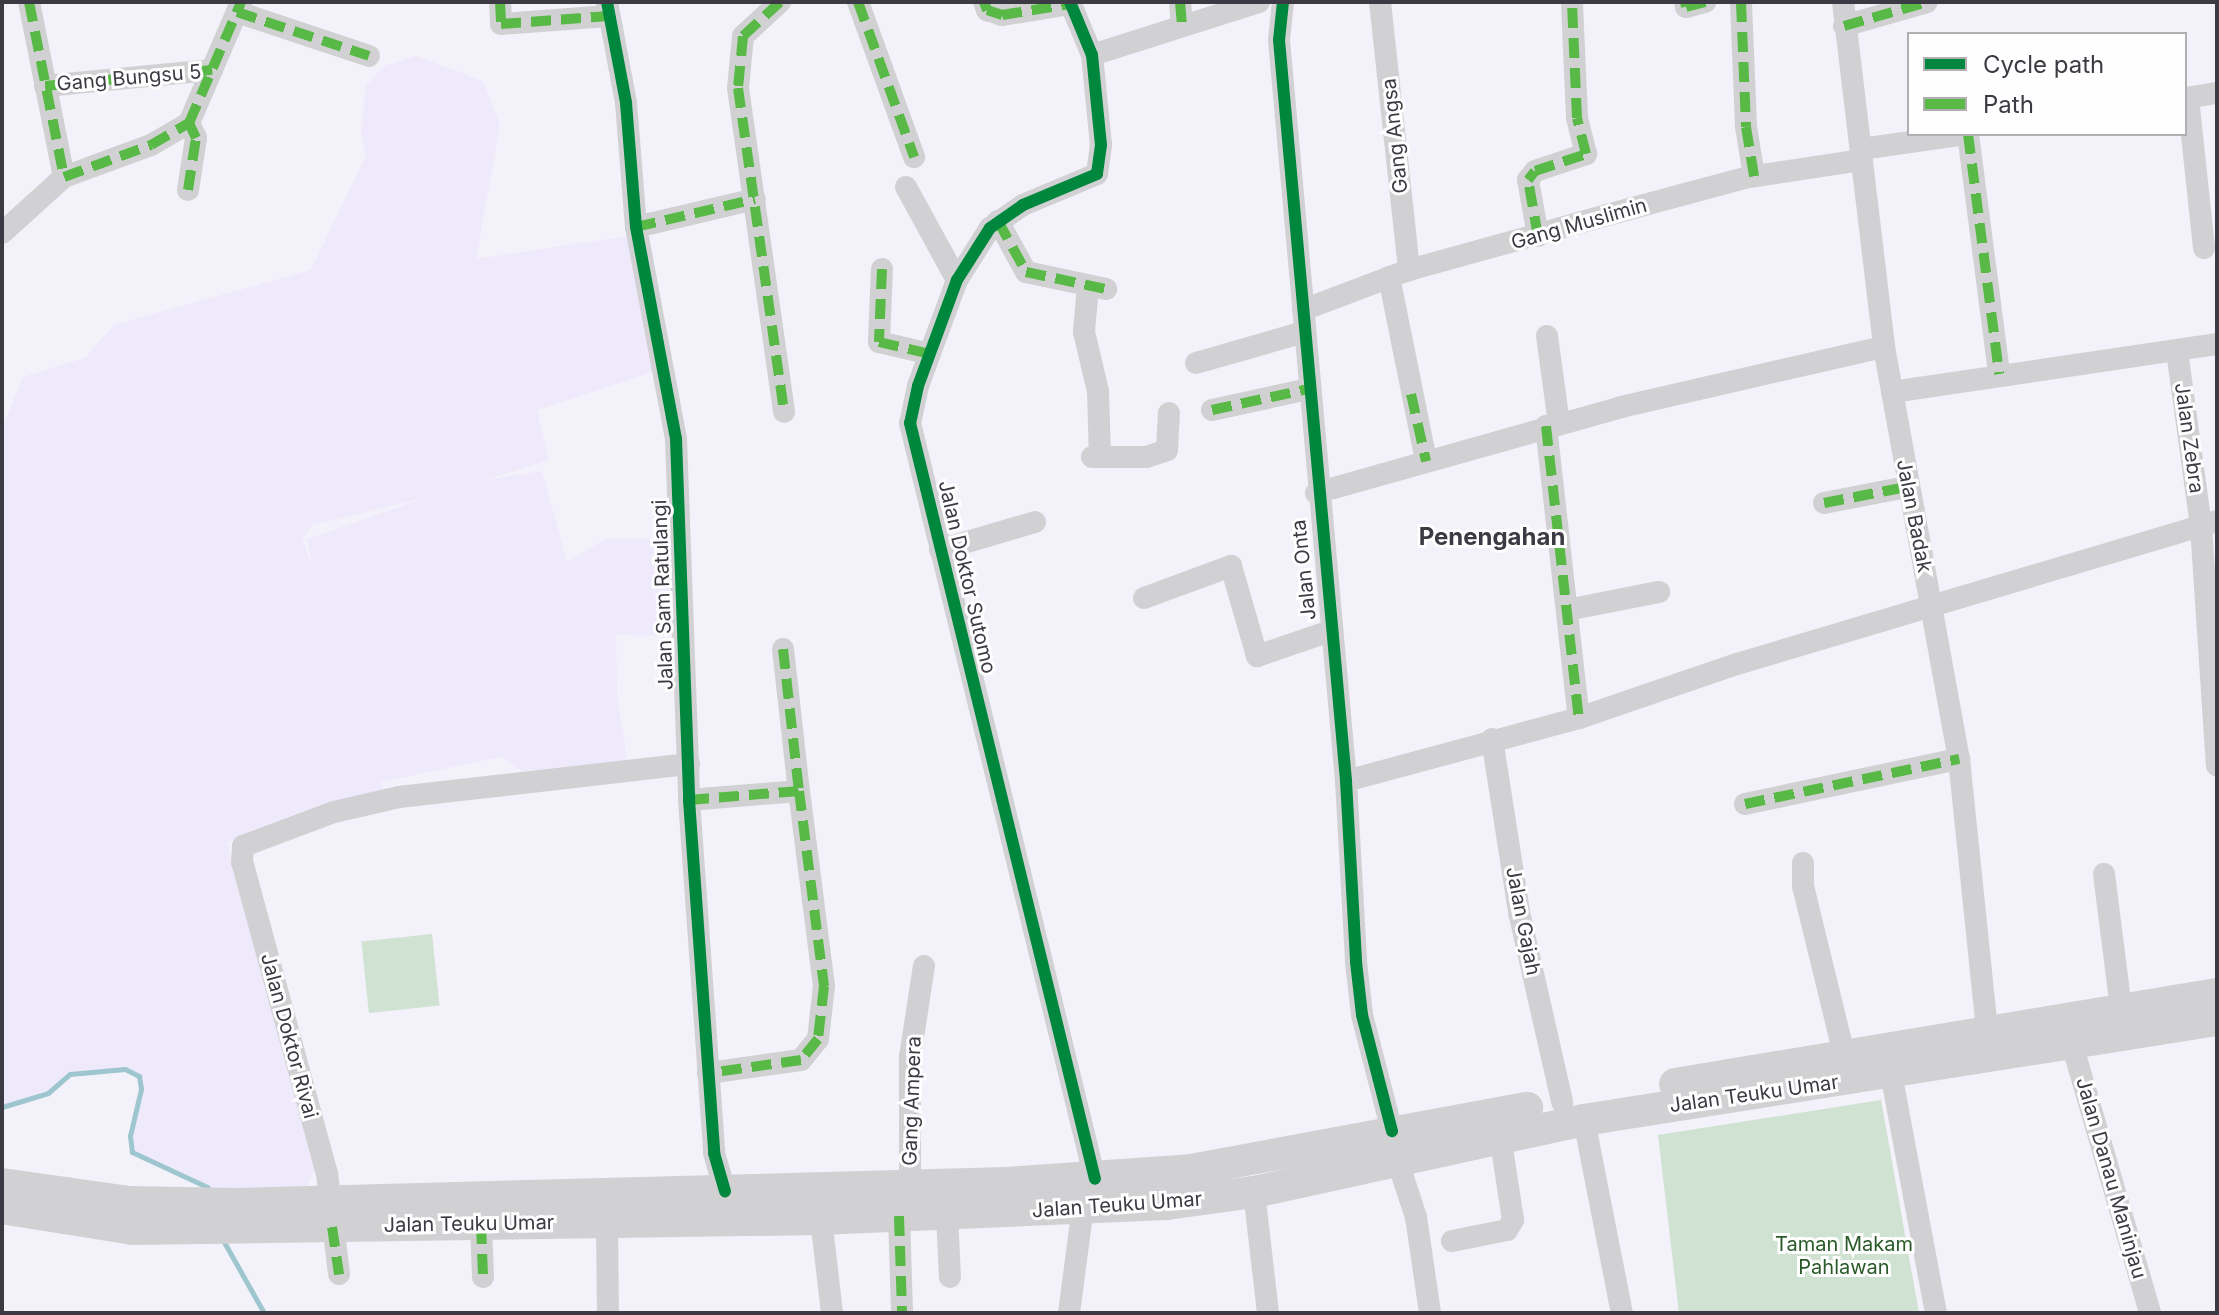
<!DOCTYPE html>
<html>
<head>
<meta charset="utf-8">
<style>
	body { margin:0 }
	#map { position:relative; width:2219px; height:1315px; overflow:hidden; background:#f3f1fa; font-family:Inter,sans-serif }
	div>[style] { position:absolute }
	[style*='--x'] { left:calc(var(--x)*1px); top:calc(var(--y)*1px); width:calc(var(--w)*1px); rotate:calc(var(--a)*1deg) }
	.built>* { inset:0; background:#efe9fc }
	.green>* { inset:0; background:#d0e2d2; transform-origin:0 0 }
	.stream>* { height:5px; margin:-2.5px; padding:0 2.5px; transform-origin:2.5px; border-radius:2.5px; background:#9ec6cf }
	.minor>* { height:22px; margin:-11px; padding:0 11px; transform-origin:11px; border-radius:11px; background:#d1d1d3 }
	.highway>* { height:32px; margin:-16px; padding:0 16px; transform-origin:16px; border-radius:16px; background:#d1d1d3 }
	.quiet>* { height:10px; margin-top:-5px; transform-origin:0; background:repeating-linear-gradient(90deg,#58b947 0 20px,transparent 0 30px) }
	.cycleway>* { height:12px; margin:-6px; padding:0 6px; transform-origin:6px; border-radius:6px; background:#00873e }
	span { translate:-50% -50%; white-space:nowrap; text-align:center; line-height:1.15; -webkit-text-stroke:6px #fdfefd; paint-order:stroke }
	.street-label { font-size:20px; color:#3c3a42 }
	.park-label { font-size:20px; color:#295929 }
	.quarter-label { font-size:24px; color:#3c3a42; font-weight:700 }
	.frame { position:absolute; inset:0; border:4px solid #3c3a42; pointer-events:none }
	.legend { position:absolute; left:1907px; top:32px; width:280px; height:104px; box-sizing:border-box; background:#fdfefd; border:2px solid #b0b0b2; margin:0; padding:10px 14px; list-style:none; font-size:24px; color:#3c3a42 }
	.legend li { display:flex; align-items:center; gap:16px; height:40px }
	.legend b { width:40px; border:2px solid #b0b0b2 }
</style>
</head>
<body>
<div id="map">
	<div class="built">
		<i style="clip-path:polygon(evenodd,416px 56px,483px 81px,500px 125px,476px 259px,628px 236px,656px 371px,537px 410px,549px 460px,481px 481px,542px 471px,567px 562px,605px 539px,665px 538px,673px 636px,616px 635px,617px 696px,628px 764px,522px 771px,500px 757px,381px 782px,384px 793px,227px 842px,315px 1168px,306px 1189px,231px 1198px,132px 1152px,130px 1136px,141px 1088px,139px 1076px,125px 1069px,70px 1074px,48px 1093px,2px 1107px,2px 429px,23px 377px,85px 358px,114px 325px,311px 270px,366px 155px,361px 131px,366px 86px,384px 66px,416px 56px,428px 497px,307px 539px,313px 567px,302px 539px,312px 525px,428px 497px)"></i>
	</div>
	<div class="green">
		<i style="left:432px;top:934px;width:72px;height:71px;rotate:84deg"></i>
		<i style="clip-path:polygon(1881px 1100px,1919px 1313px,1679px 1313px,1658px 1135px)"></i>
	</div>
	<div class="stream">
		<i style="--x:2;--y:1107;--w:48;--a:-16.9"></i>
		<i style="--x:48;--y:1093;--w:29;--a:-41"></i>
		<i style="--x:70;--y:1074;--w:55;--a:-5.2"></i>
		<i style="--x:125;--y:1069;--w:16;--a:27"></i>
		<i style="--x:139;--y:1076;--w:13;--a:81"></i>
		<i style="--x:141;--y:1089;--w:48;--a:103.2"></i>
		<i style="--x:130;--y:1136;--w:16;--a:83"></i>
		<i style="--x:132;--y:1152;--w:83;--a:25"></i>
		<i style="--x:207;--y:1187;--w:7;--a:63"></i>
		<i style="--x:224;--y:1242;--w:81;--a:60.6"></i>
	</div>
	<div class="minor">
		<i style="--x:29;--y:2;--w:178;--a:78.7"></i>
		<i style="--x:500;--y:2;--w:22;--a:87"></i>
		<i style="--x:501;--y:24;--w:108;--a:-4.2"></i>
		<i style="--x:607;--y:2;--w:103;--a:79.3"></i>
		<i style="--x:626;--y:103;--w:124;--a:85.4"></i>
		<i style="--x:636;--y:227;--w:216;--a:79.3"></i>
		<i style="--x:676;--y:439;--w:361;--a:87.9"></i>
		<i style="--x:689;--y:800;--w:354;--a:85.9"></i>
		<i style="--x:714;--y:1153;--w:40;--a:74"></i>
		<i style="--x:780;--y:2;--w:50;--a:137.4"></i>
		<i style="--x:743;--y:36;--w:52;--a:95.5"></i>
		<i style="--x:738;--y:88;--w:327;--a:81.9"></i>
		<i style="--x:858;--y:2;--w:165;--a:70.1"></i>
		<i style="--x:984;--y:2;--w:9;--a:69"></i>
		<i style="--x:987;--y:10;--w:16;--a:18"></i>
		<i style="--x:1002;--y:15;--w:69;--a:-9.2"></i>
		<i style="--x:1070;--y:2;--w:57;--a:67.5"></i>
		<i style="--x:1092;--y:55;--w:90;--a:84.3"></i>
		<i style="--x:1101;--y:145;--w:29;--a:98"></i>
		<i style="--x:1097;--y:174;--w:80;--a:157.3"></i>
		<i style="--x:1023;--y:205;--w:40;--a:145.1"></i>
		<i style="--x:990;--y:228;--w:62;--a:122.4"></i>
		<i style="--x:957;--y:280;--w:113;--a:110.2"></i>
		<i style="--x:918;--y:386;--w:38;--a:102"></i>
		<i style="--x:910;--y:423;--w:778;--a:76.25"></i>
		<i style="--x:1180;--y:2;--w:24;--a:85"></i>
		<i style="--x:1283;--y:2;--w:38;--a:96"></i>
		<i style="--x:1279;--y:40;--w:744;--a:84.83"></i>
		<i style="--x:1346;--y:781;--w:181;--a:86.8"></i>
		<i style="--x:1356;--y:962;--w:53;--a:83.5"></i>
		<i style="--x:1362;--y:1015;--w:120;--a:75.5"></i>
		<i style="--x:1380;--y:2;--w:270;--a:83.8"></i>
		<i style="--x:1685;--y:2;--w:5;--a:79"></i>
		<i style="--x:1686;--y:7;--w:20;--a:-15"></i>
		<i style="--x:1741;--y:2;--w:125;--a:87.7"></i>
		<i style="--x:1746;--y:127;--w:50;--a:80.7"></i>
		<i style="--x:1843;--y:2;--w:347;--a:83.2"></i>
		<i style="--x:1884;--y:347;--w:419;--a:79.7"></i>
		<i style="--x:1959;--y:759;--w:272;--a:84.1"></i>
		<i style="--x:237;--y:12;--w:139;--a:18.4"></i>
		<i style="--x:1844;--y:26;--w:86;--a:-16.1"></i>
		<i style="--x:1092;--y:55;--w:175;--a:-17.6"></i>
		<i style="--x:45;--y:86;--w:168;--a:-5.5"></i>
		<i style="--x:2185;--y:98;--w:32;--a:-9"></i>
		<i style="--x:2188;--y:98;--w:151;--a:83.9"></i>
		<i style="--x:1968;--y:134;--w:242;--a:82.6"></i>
		<i style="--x:1861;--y:149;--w:106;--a:-8.1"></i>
		<i style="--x:906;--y:187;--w:106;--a:61.3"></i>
		<i style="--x:188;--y:190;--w:53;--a:-81.3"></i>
		<i style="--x:196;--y:138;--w:17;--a:-115"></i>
		<i style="--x:998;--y:221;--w:58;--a:61.2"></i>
		<i style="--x:1026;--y:272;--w:82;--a:12"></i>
		<i style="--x:636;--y:227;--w:122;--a:-13.2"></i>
		<i style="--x:2;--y:233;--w:84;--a:-42.1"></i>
		<i style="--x:64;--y:177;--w:93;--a:-20.2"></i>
		<i style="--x:151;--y:145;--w:44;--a:-30.1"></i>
		<i style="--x:189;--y:123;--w:132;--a:-66.7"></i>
		<i style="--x:1538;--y:236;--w:57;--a:-100.1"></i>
		<i style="--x:1528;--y:180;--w:11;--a:-52"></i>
		<i style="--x:1535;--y:171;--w:54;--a:-18.4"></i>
		<i style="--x:1586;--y:154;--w:37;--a:-104"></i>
		<i style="--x:1577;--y:118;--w:116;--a:-92.5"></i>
		<i style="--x:882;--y:269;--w:73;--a:92.4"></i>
		<i style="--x:879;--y:342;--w:52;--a:13.2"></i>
		<i style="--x:1389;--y:277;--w:188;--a:78.6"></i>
		<i style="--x:1088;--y:286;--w:46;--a:95"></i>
		<i style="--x:1084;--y:332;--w:61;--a:76.7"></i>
		<i style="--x:1098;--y:391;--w:66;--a:88.3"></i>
		<i style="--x:1303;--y:310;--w:113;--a:-20.7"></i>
		<i style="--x:1409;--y:270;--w:205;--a:-15.5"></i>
		<i style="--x:1607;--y:215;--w:147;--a:-15"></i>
		<i style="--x:1749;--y:177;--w:113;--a:-8.6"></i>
		<i style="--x:1547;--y:336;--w:89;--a:82.2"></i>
		<i style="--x:2177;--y:351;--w:177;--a:82.2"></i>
		<i style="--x:2201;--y:526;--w:240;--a:86.2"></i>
		<i style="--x:1196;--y:363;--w:112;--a:-16"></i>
		<i style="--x:1892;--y:392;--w:329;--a:-8.4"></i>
		<i style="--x:1212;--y:410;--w:98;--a:-12.3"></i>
		<i style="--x:1546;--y:426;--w:294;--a:83.6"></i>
		<i style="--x:1092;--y:457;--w:54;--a:0"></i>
		<i style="--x:1146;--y:457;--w:22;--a:-18"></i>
		<i style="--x:1167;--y:450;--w:37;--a:-87"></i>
		<i style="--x:1316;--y:493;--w:317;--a:-15.7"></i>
		<i style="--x:1621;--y:407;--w:270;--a:-12.9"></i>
		<i style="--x:1824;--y:503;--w:84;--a:-11"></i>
		<i style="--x:940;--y:550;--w:99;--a:-16.4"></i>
		<i style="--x:1144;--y:598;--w:93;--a:-20.2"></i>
		<i style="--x:1231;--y:566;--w:94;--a:73.9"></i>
		<i style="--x:1257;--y:656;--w:77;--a:-18.9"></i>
		<i style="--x:1567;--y:610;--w:94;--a:-11.1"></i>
		<i style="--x:783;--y:649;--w:143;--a:83.6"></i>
		<i style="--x:1492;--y:739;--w:175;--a:81.1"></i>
		<i style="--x:1519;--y:912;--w:195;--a:77.2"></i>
		<i style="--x:1346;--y:781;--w:241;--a:-15.1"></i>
		<i style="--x:1579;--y:718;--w:167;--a:-18.9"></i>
		<i style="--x:1737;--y:664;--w:501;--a:-16.59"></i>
		<i style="--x:689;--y:800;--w:110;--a:-4.7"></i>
		<i style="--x:799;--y:791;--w:197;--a:82.7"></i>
		<i style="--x:824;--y:986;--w:53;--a:96.5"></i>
		<i style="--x:818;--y:1039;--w:27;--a:129"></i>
		<i style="--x:801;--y:1060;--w:94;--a:172"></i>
		<i style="--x:1745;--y:804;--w:219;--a:-11.9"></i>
		<i style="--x:1803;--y:863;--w:23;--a:90"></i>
		<i style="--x:1803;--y:886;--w:177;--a:76.3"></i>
		<i style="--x:2104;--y:874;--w:136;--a:82.8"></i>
		<i style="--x:2072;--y:1044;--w:280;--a:73.8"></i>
		<i style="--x:1891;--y:1073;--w:244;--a:79.4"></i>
		<i style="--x:1584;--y:1120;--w:197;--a:78.9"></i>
		<i style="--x:1397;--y:1159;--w:61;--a:71.9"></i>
		<i style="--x:1416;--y:1217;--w:97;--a:81.7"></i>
		<i style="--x:910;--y:1188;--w:131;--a:-90"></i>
		<i style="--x:910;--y:1057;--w:92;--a:-81.3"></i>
		<i style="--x:1254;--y:1192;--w:122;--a:83.4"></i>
		<i style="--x:947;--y:1214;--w:63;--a:87.3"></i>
		<i style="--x:899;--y:1216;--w:97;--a:88.2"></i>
		<i style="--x:821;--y:1219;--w:95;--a:83.3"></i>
		<i style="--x:607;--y:1223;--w:90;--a:89.4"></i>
		<i style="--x:481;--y:1224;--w:53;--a:87.8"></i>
		<i style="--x:1452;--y:1241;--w:56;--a:-11.3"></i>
		<i style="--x:1507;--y:1230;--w:12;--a:-59"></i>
		<i style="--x:1513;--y:1220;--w:86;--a:-98.7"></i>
		<i style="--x:339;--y:1274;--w:101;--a:-96.8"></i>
		<i style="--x:327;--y:1174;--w:323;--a:-105.2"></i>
		<i style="--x:242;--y:862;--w:16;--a:-86"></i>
		<i style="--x:243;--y:846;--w:97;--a:-20.5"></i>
		<i style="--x:334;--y:812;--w:67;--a:-13"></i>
		<i style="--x:399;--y:797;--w:292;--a:-6.5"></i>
		<i style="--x:1069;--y:1313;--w:107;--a:-82.5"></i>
	</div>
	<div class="highway">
		<i style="--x:1675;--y:1084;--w:549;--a:-9.43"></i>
		<i style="--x:2;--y:1184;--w:127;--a:8.1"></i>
		<i style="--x:128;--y:1202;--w:109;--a:1.1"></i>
		<i style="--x:237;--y:1204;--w:770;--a:-1.56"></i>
		<i style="--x:1007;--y:1183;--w:184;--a:-4"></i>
		<i style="--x:1191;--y:1170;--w:342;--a:-10.5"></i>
		<i style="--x:2;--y:1208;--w:133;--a:9.1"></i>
		<i style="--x:133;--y:1229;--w:688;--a:-0.83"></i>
		<i style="--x:821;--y:1219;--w:346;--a:-2.5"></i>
		<i style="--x:1167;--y:1204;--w:88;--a:-7.9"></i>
		<i style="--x:1254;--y:1192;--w:338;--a:-12.3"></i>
		<i style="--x:1584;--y:1120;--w:641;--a:-8.98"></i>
	</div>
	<div class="quiet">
		<i style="--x:29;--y:2;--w:178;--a:78.7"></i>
		<i style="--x:64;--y:177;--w:93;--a:-20.2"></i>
		<i style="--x:151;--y:145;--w:44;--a:-30.1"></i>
		<i style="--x:189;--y:123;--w:132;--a:-66.7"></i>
		<i style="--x:500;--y:2;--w:22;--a:87"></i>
		<i style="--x:501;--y:24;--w:108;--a:-4.2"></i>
		<i style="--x:780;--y:2;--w:50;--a:137.4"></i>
		<i style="--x:743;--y:36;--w:52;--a:95.5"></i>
		<i style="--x:738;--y:88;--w:327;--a:81.9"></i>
		<i style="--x:858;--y:2;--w:165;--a:70.1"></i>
		<i style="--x:984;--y:2;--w:9;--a:69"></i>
		<i style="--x:987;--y:10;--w:16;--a:18"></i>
		<i style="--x:1002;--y:15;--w:69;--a:-9.2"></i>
		<i style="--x:1180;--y:2;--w:24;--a:85"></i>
		<i style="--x:1685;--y:2;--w:5;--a:79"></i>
		<i style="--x:1686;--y:7;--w:20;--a:-15"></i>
		<i style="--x:1741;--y:2;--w:125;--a:87.7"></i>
		<i style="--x:1746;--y:127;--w:50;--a:80.7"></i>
		<i style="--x:237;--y:12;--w:139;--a:18.4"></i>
		<i style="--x:1844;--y:26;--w:86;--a:-16.1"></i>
		<i style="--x:45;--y:86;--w:168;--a:-5.5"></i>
		<i style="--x:1968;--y:134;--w:242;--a:82.6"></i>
		<i style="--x:188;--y:190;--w:53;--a:-81.3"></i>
		<i style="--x:196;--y:138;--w:17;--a:-115"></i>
		<i style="--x:998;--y:221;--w:58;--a:61.2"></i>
		<i style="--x:1026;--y:272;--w:82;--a:12"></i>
		<i style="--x:636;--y:227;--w:122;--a:-13.2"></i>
		<i style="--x:1538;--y:236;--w:57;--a:-100.1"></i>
		<i style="--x:1528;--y:180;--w:11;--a:-52"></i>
		<i style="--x:1535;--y:171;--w:54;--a:-18.4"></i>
		<i style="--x:1586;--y:154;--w:37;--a:-104"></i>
		<i style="--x:1577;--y:118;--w:116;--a:-92.5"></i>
		<i style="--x:882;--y:269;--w:73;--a:92.4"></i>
		<i style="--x:879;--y:342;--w:52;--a:13.2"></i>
		<i style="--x:1411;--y:394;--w:69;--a:77.4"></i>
		<i style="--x:1212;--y:410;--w:98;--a:-12.3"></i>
		<i style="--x:1546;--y:426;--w:294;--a:83.6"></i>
		<i style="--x:1824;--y:503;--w:84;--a:-11"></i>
		<i style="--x:783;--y:649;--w:143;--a:83.6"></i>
		<i style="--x:689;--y:800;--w:110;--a:-4.7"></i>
		<i style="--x:799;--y:791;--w:197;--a:82.7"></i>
		<i style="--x:824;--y:986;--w:53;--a:96.5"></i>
		<i style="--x:818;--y:1039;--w:27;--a:129"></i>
		<i style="--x:801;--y:1060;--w:94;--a:172"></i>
		<i style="--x:1745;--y:804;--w:219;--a:-11.9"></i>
		<i style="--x:899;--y:1216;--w:97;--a:88.2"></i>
		<i style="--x:481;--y:1224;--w:53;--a:87.8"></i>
		<i style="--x:332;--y:1227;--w:48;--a:81.5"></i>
	</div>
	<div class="cycleway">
		<i style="--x:607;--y:2;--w:103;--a:79.3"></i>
		<i style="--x:626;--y:103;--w:124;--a:85.4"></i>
		<i style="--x:636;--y:227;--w:216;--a:79.3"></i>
		<i style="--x:676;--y:439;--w:361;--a:87.9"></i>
		<i style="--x:689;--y:800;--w:354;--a:85.9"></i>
		<i style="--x:714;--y:1153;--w:40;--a:74"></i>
		<i style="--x:1070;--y:2;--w:57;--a:67.5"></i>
		<i style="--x:1092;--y:55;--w:90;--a:84.3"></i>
		<i style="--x:1101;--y:145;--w:29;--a:98"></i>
		<i style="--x:1097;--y:174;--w:80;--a:157.3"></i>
		<i style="--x:1023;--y:205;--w:40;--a:145.1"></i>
		<i style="--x:990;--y:228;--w:62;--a:122.4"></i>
		<i style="--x:957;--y:280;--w:113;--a:110.2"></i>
		<i style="--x:918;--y:386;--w:38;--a:102"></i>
		<i style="--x:910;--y:423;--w:778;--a:76.25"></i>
		<i style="--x:1283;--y:2;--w:38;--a:96"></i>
		<i style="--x:1279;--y:40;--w:744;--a:84.83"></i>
		<i style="--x:1346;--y:781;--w:181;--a:86.8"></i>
		<i style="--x:1356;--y:962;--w:53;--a:83.5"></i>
		<i style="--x:1362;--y:1015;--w:120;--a:75.5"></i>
	</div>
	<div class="street-label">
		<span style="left:129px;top:78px;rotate:-5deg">Gang Bungsu 5</span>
		<span style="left:1395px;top:136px;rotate:-96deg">Gang Angsa</span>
		<span style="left:1579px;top:224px;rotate:-16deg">Gang Muslimin</span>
		<span style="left:2189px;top:438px;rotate:82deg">Jalan Zebra</span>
		<span style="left:1914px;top:516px;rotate:79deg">Jalan Badak</span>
		<span style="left:1304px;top:570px;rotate:-96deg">Jalan Onta</span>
		<span style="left:967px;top:577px;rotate:77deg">Jalan Doktor Sutomo</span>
		<span style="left:663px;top:595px;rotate:-92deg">Jalan Sam Ratulangi</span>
		<span style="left:1523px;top:921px;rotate:79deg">Jalan Gajah</span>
		<span style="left:289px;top:1036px;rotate:75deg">Jalan Doktor Rivai</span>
		<span style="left:1754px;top:1094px;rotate:-8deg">Jalan Teuku Umar</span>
		<span style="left:912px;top:1101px;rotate:-88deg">Gang Ampera</span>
		<span style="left:2111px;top:1178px;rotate:74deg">Jalan Danau Maninjau</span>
		<span style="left:1117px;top:1205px;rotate:-4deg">Jalan Teuku Umar</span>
		<span style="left:469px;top:1224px;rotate:-1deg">Jalan Teuku Umar</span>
	</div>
	<div class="park-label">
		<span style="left:1844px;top:1256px">Taman Makam<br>Pahlawan</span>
	</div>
	<div class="quarter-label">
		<span style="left:1492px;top:537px">Penengahan</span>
	</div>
	<div class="frame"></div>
	<ul class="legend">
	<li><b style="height:10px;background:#00873e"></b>Cycle path</li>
	<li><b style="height:10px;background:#58b947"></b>Path</li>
	</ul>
</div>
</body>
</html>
